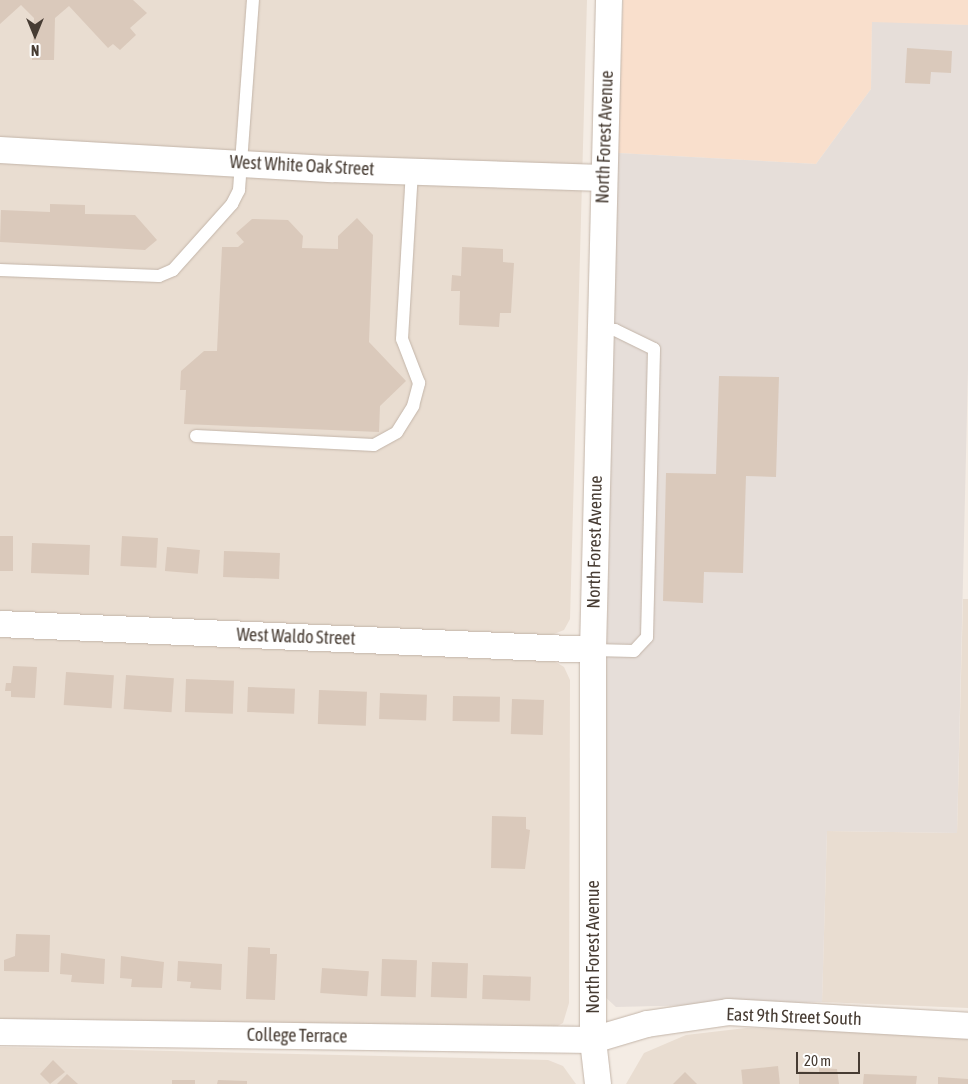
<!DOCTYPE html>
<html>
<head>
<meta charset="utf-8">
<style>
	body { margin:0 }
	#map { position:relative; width:968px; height:1084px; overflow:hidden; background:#f4ece4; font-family:"Asap Condensed",sans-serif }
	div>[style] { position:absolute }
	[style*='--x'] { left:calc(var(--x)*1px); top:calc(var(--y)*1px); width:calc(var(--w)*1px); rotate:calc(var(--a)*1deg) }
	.residential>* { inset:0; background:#e9ddd1 }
	.commercial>* { inset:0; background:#f9dfcc }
	.industrial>* { inset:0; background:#e6ded9 }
	.building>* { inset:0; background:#dac9bb; transform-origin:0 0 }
	.roads { filter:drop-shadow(0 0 1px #c3b5a9) drop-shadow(0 0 1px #c3b5a9) }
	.service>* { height:12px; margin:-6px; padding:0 6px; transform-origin:6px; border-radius:6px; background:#fff }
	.minor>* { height:26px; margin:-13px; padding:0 13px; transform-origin:13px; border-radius:13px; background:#fff }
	span { translate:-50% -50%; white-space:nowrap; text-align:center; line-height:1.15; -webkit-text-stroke:4px #fff; paint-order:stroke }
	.street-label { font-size:18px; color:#473c33 }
	.north { position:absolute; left:10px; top:10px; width:50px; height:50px; -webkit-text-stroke:4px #fff; paint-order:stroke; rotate:180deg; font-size:14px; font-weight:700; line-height:20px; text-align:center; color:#473c33 }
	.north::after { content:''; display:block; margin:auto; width:18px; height:22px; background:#473c33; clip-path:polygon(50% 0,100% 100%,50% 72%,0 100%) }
	.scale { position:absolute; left:796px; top:1052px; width:64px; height:22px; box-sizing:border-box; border:2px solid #473c33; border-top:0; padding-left:6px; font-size:15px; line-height:18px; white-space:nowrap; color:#473c33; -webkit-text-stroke:4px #fff; paint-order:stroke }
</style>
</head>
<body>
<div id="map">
	<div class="residential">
		<i style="clip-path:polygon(0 0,587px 0,570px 619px,564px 630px,549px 636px,548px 657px,564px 667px,570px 680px,569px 1003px,563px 1023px,550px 1030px,0 1021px)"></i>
		<i style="clip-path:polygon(963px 599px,968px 599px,968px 1008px,822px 1002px,827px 831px,957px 833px)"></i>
		<i style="clip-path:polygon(746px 1028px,968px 1034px,968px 1084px,626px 1084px,644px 1053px,686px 1035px)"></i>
		<i style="clip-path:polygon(0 1047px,548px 1060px,563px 1066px,576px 1084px,0 1084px)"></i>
	</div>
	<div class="commercial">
		<i style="clip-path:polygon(623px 0,968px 0,968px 25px,872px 23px,871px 89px,816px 164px,618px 153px)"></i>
	</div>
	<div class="industrial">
		<i style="clip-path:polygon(872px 22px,968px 25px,968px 370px,957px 833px,827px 831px,822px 1002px,616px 1007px,601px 993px,599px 982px,618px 153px,816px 164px,871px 89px)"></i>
	</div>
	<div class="building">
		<i style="clip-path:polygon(0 0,133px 0,147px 13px,130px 28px,136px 35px,120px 50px,113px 44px,108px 48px,69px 6px,55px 18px,54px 60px,32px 60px,34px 18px,21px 5px,0 24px)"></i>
		<i style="clip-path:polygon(907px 48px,952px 51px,951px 73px,931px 72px,930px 84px,905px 83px)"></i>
		<i style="clip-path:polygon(50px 204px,85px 205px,85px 214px,135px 215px,157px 240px,145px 250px,0 242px,1px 210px,50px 212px)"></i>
		<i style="clip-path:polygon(357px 218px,373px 235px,369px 342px,406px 381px,380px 406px,379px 432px,184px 424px,186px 390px,180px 390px,181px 371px,204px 351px,217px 351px,222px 247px,238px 247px,244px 242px,236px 233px,252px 219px,288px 220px,303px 236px,302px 248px,338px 249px,338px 236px)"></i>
		<i style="clip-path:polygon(462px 247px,503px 249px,503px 262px,514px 263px,511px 313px,500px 313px,499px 327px,459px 325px,460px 291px,451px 291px,452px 275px,461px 276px)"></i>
		<i style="clip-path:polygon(719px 376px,779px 377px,776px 477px,746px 476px,743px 573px,704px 572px,703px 603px,663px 601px,666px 473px,716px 474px)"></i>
		<i style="left:0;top:536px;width:13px;height:35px"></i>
		<i style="left:122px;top:536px;width:36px;height:30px;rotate:3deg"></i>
		<i style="left:32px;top:543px;width:58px;height:30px;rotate:2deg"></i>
		<i style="left:167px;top:547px;width:33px;height:24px;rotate:5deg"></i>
		<i style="left:224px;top:551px;width:56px;height:26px;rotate:2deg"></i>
		<i style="clip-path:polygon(13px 666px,37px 667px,35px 698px,11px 697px,11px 691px,5px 691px,6px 683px,11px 683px)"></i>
		<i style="left:66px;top:672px;width:48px;height:33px;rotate:4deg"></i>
		<i style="left:126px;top:675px;width:48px;height:34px;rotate:4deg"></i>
		<i style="left:186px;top:679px;width:48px;height:33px;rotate:2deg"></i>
		<i style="left:248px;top:687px;width:47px;height:25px;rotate:2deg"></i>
		<i style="left:319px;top:690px;width:48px;height:34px;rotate:2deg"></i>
		<i style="left:380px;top:693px;width:47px;height:26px;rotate:2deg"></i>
		<i style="left:453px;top:696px;width:47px;height:25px;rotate:1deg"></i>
		<i style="left:512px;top:699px;width:32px;height:35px;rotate:2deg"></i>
		<i style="clip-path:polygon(492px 816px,526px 817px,526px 829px,530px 830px,525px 869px,491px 868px)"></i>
		<i style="clip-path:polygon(16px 934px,50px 935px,49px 972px,4px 971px,4px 960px,15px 956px)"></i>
		<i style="clip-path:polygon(248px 947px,270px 948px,270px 954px,277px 954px,275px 1000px,246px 999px)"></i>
		<i style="clip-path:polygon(61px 953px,105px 959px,104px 984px,71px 982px,72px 975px,60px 974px)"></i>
		<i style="clip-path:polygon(121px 956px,164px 962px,162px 988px,131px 987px,132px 979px,120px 978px)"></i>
		<i style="left:382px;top:959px;width:35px;height:37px;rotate:2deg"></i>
		<i style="clip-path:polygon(178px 961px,222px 964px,221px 990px,190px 988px,191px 982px,177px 981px)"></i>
		<i style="left:432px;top:962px;width:36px;height:35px;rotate:2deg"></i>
		<i style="left:322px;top:968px;width:47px;height:25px;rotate:4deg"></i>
		<i style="left:483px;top:975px;width:48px;height:24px;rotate:2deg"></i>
		<i style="clip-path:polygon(53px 1060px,65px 1072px,50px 1084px,40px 1074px)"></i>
		<i style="left:778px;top:1066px;width:18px;height:37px;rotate:84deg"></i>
		<i style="clip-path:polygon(819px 1068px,837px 1069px,839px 1084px,799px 1084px,799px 1071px,819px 1072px)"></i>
		<i style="clip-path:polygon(685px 1072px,697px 1084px,673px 1084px)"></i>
		<i style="clip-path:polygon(67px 1074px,78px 1084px,57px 1084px)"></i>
		<i style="clip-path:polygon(864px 1074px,917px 1076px,916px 1084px,863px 1084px)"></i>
		<i style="clip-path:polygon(938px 1077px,968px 1079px,968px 1084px,938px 1084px)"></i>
		<i style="left:172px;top:1080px;width:23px;height:4px"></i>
		<i style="clip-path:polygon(218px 1080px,247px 1081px,247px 1084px,217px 1084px)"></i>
	</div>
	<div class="roads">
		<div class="service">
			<i style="--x:0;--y:270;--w:159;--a:2.2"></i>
			<i style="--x:159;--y:276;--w:15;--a:-23"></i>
			<i style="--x:173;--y:270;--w:89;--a:-48.2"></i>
			<i style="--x:232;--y:204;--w:16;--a:-63"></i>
			<i style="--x:239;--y:190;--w:191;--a:-85.8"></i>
			<i style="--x:196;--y:436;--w:178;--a:2.9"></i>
			<i style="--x:374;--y:445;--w:26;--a:-29"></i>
			<i style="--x:397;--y:432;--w:31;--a:-58"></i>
			<i style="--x:413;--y:406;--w:24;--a:-75"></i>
			<i style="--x:419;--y:383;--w:47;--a:-111.1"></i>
			<i style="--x:402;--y:339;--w:168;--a:-86.6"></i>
			<i style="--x:593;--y:650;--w:41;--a:1.4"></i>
			<i style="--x:634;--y:651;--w:19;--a:-47"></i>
			<i style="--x:647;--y:637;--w:288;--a:-88.6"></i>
			<i style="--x:654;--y:349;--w:43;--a:-154"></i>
			<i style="--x:615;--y:330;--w:15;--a:-176"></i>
		</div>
		<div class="minor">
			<i style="--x:0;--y:150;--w:333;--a:3.3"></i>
			<i style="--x:332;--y:169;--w:271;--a:1.9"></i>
			<i style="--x:0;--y:624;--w:594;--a:2.51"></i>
			<i style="--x:0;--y:1032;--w:593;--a:0.77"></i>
			<i style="--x:593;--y:1040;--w:56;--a:-16.5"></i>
			<i style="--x:647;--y:1024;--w:82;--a:-8.4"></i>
			<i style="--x:728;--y:1012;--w:240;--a:3.3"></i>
			<i style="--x:598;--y:1084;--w:44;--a:-96.5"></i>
			<i style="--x:593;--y:1040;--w:390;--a:-90"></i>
			<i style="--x:593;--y:650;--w:650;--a:-88.59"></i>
		</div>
	</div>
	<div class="street-label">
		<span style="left:605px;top:137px;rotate:-88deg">North Forest Avenue</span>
		<span style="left:302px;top:166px;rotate:3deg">West White Oak Street</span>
		<span style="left:595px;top:542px;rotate:-89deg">North Forest Avenue</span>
		<span style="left:296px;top:637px;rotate:2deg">West Waldo Street</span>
		<span style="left:593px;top:947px;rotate:-90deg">North Forest Avenue</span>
		<span style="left:794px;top:1017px;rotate:2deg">East 9th Street South</span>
		<span style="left:297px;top:1036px;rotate:1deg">College Terrace</span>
	</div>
	<div class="north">N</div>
	<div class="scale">20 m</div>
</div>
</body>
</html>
